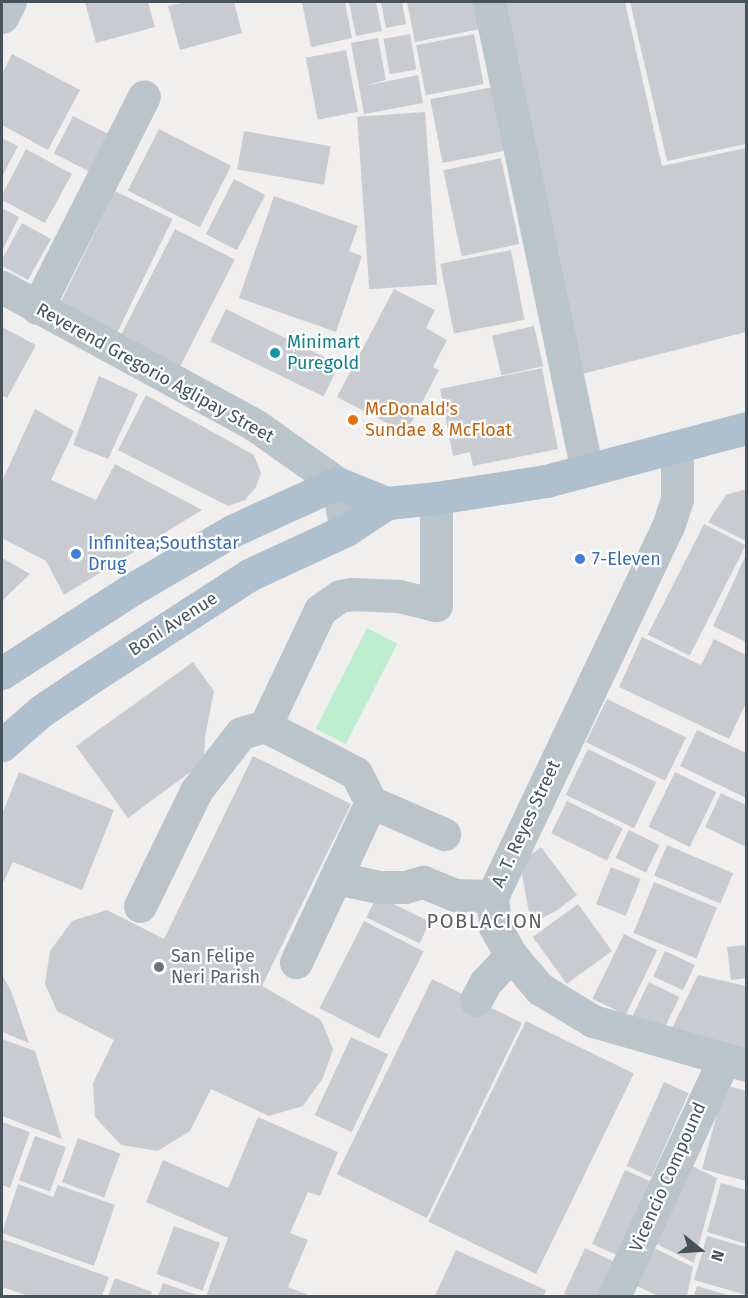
<!DOCTYPE html>
<html>
<head>
<meta charset="utf-8">
<style>
	body { margin:0 }
	#map { position:relative; width:748px; height:1298px; overflow:hidden; background:#f1eeee; font-family:"Fira Sans",sans-serif }
	div>[style] { position:absolute }
	[style*='--x'] { left:calc(var(--x)*1px); top:calc(var(--y)*1px); width:calc(var(--w)*1px); rotate:calc(var(--a)*1deg) }
	.green>* { inset:0; background:#bdeecd; transform-origin:0 0 }
	.building>* { inset:0; background:#c8ccd1; transform-origin:0 0 }
	.minor>* { height:33px; margin:-16.5px; padding:0 16.5px; transform-origin:16.5px; border-radius:16.5px; background:#bac4cb }
	.major>* { height:33px; margin:-16.5px; padding:0 16.5px; transform-origin:16.5px; border-radius:16.5px; background:#aec0cd }
	.dots>* { width:16px; height:16px; translate:-50% -50%; box-sizing:border-box; border:3px solid #fff; border-radius:50% }
	span { translate:-50% -50%; white-space:nowrap; text-align:center; line-height:1.15; -webkit-text-stroke:4.5px #fff; paint-order:stroke }
	.culture-label { font-size:18px; color:#0d838f }
	.left { translate:0 -50%; text-align:left }
	.street-label { font-size:18px; color:#47535b }
	.food-label { font-size:18px; color:#c56008 }
	.shop-label { font-size:18px; color:#366cbe }
	.worship-label { font-size:18px; color:#5b616d }
	.neighbourhood-label { font-size:20px; color:#5b5f63; letter-spacing:1.5px }
	.frame { position:absolute; inset:0; border:3px solid #47535b; pointer-events:none }
	.north { position:absolute; left:670px; top:1220px; width:60px; height:60px; -webkit-text-stroke:4px #fff; paint-order:stroke; rotate:108deg; font-size:16px; font-weight:700; line-height:24px; text-align:center; color:#47535b }
	.north::after { content:''; display:block; margin:auto; width:21px; height:27px; background:#47535b; clip-path:polygon(50% 0,100% 100%,50% 72%,0 100%) }
</style>
</head>
<body>
<div id="map">
	<div class="green">
		<i style="left:367px;top:628px;width:34px;height:113px;rotate:27deg"></i>
	</div>
	<div class="building">
		<i style="clip-path:polygon(85px 2px,148px 2px,155px 27px,96px 43px)"></i>
		<i style="clip-path:polygon(186px 2px,234px 2px,242px 33px,180px 50px,168px 6px)"></i>
		<i style="clip-path:polygon(302px 2px,345px 2px,352px 38px,311px 47px)"></i>
		<i style="clip-path:polygon(349px 2px,376px 2px,382px 31px,356px 36px)"></i>
		<i style="clip-path:polygon(381px 2px,402px 2px,406px 24px,386px 28px)"></i>
		<i style="clip-path:polygon(407px 2px,475px 2px,480px 29px,415px 42px)"></i>
		<i style="clip-path:polygon(491px 2px,625px 2px,662px 166px,746px 148px,746px 332px,582px 374px)"></i>
		<i style="clip-path:polygon(630px 2px,746px 2px,746px 144px,667px 161px)"></i>
		<i style="left:410px;top:34px;width:36px;height:27px;rotate:80deg"></i>
		<i style="left:474px;top:34px;width:51px;height:59px;rotate:79deg"></i>
		<i style="clip-path:polygon(378px 38px,386px 80px,364px 86px,418px 75px,423px 103px,364px 114px,351px 43px)"></i>
		<i style="left:346px;top:50px;width:63px;height:41px;rotate:79deg"></i>
		<i style="clip-path:polygon(12px 54px,80px 90px,48px 150px,2px 125px,2px 74px)"></i>
		<i style="left:493px;top:87px;width:65px;height:64px;rotate:79deg"></i>
		<i style="left:425px;top:112px;width:173px;height:68px;rotate:86deg"></i>
		<i style="left:73px;top:116px;width:44px;height:42px;rotate:27deg"></i>
		<i style="left:159px;top:129px;width:81px;height:69px;rotate:27deg"></i>
		<i style="left:244px;top:131px;width:88px;height:39px;rotate:10deg"></i>
		<i style="clip-path:polygon(2px 138px,18px 146px,2px 177px)"></i>
		<i style="clip-path:polygon(26px 149px,72px 174px,45px 223px,2px 200px,2px 195px)"></i>
		<i style="left:501px;top:158px;width:88px;height:59px;rotate:78deg"></i>
		<i style="left:234px;top:179px;width:35px;height:62px;rotate:27deg"></i>
		<i style="left:115px;top:191px;width:64px;height:126px;rotate:26deg"></i>
		<i style="clip-path:polygon(274px 196px,358px 226px,349px 251px,362px 256px,336px 332px,239px 298px)"></i>
		<i style="clip-path:polygon(2px 208px,19px 217px,2px 251px)"></i>
		<i style="left:22px;top:223px;width:33px;height:47px;rotate:29deg"></i>
		<i style="left:175px;top:229px;width:67px;height:123px;rotate:27deg"></i>
		<i style="left:511px;top:250px;width:71px;height:72px;rotate:79deg"></i>
		<i style="clip-path:polygon(394px 289px,435px 310px,426px 328px,447px 340px,433px 367px,439px 370px,406px 433px,337px 397px)"></i>
		<i style="left:226px;top:309px;width:126px;height:36px;rotate:26deg"></i>
		<i style="left:534px;top:326px;width:41px;height:43px;rotate:77deg"></i>
		<i style="clip-path:polygon(2px 327px,36px 345px,7px 398px,2px 395px)"></i>
		<i style="clip-path:polygon(542px 368px,558px 449px,473px 466px,470px 452px,453px 456px,440px 389px)"></i>
		<i style="clip-path:polygon(99px 376px,138px 394px,108px 459px,73px 445px)"></i>
		<i style="clip-path:polygon(146px 395px,254px 455px,261px 473px,256px 487px,245px 500px,228px 506px,118px 450px)"></i>
		<i style="clip-path:polygon(35px 409px,74px 431px,51px 480px,96px 500px,115px 464px,202px 510px,64px 595px,46px 561px,2px 538px,2px 481px)"></i>
		<i style="clip-path:polygon(746px 489px,746px 541px,708px 522px,726px 495px)"></i>
		<i style="left:704px;top:524px;width:47px;height:124px;rotate:27deg"></i>
		<i style="clip-path:polygon(746px 555px,746px 642px,713px 626px)"></i>
		<i style="clip-path:polygon(2px 558px,30px 574px,2px 601px)"></i>
		<i style="clip-path:polygon(642px 637px,701px 665px,714px 639px,746px 655px,746px 703px,729px 739px,619px 687px)"></i>
		<i style="clip-path:polygon(193px 662px,214px 691px,205px 737px,204px 762px,128px 818px,76px 746px)"></i>
		<i style="left:607px;top:699px;width:88px;height:48px;rotate:26deg"></i>
		<i style="clip-path:polygon(697px 730px,746px 753px,746px 798px,680px 766px)"></i>
		<i style="left:588px;top:749px;width:76px;height:51px;rotate:26deg"></i>
		<i style="clip-path:polygon(253px 756px,351px 804px,262px 986px,321px 1020px,333px 1049px,323px 1078px,303px 1106px,269px 1116px,211px 1089px,190px 1131px,158px 1151px,121px 1145px,95px 1117px,93px 1083px,114px 1040px,57px 1011px,45px 984px,50px 951px,72px 921px,107px 910px,164px 939px)"></i>
		<i style="clip-path:polygon(19px 772px,114px 810px,82px 890px,13px 862px,2px 885px,2px 814px)"></i>
		<i style="left:675px;top:772px;width:46px;height:61px;rotate:26deg"></i>
		<i style="clip-path:polygon(721px 793px,746px 805px,746px 847px,705px 827px)"></i>
		<i style="left:567px;top:801px;width:62px;height:36px;rotate:26deg"></i>
		<i style="left:629px;top:830px;width:34px;height:31px;rotate:26deg"></i>
		<i style="left:667px;top:845px;width:72px;height:33px;rotate:23deg"></i>
		<i style="clip-path:polygon(541px 847px,577px 895px,556px 911px,531px 924px,520px 863px)"></i>
		<i style="left:611px;top:867px;width:32px;height:40px;rotate:22deg"></i>
		<i style="left:654px;top:882px;width:68px;height:55px;rotate:22deg"></i>
		<i style="left:377px;top:896px;width:59px;height:24px;rotate:26deg"></i>
		<i style="left:578px;top:904px;width:58px;height:56px;rotate:54deg"></i>
		<i style="left:364px;top:921px;width:67px;height:98px;rotate:27deg"></i>
		<i style="left:624px;top:934px;width:37px;height:72px;rotate:26deg"></i>
		<i style="clip-path:polygon(746px 945px,746px 978px,731px 980px,727px 947px)"></i>
		<i style="left:665px;top:951px;width:33px;height:28px;rotate:25deg"></i>
		<i style="clip-path:polygon(2px 975px,11px 991px,29px 1043px,2px 1032px)"></i>
		<i style="clip-path:polygon(698px 975px,746px 986px,745px 1051px,671px 1030px)"></i>
		<i style="left:432px;top:979px;width:100px;height:217px;rotate:26deg"></i>
		<i style="left:649px;top:982px;width:34px;height:38px;rotate:26deg"></i>
		<i style="left:526px;top:1021px;width:120px;height:223px;rotate:26deg"></i>
		<i style="left:351px;top:1037px;width:41px;height:86px;rotate:25deg"></i>
		<i style="clip-path:polygon(2px 1039px,35px 1051px,62px 1139px,2px 1116px)"></i>
		<i style="left:664px;top:1082px;width:27px;height:92px;rotate:24deg"></i>
		<i style="clip-path:polygon(725px 1085px,746px 1091px,746px 1181px,702px 1169px)"></i>
		<i style="clip-path:polygon(258px 1117px,338px 1152px,320px 1196px,308px 1192px,290px 1233px,308px 1240px,288px 1287px,311px 1296px,206px 1296px,228px 1238px,146px 1202px,163px 1160px,228px 1188px)"></i>
		<i style="clip-path:polygon(2px 1122px,30px 1132px,10px 1188px,2px 1185px)"></i>
		<i style="left:35px;top:1136px;width:33px;height:47px;rotate:20deg"></i>
		<i style="left:78px;top:1138px;width:45px;height:47px;rotate:20deg"></i>
		<i style="clip-path:polygon(692px 1166px,717px 1178px,694px 1263px,655px 1243px)"></i>
		<i style="left:625px;top:1170px;width:27px;height:81px;rotate:24deg"></i>
		<i style="clip-path:polygon(721px 1183px,746px 1190px,746px 1244px,707px 1232px)"></i>
		<i style="clip-path:polygon(18px 1184px,53px 1197px,58px 1185px,115px 1205px,94px 1266px,2px 1233px)"></i>
		<i style="left:174px;top:1226px;width:49px;height:51px;rotate:20deg"></i>
		<i style="clip-path:polygon(707px 1236px,746px 1247px,746px 1295px,694px 1280px)"></i>
		<i style="clip-path:polygon(2px 1239px,109px 1277px,102px 1296px,29px 1296px,2px 1287px)"></i>
		<i style="clip-path:polygon(652px 1247px,693px 1267px,687px 1296px,658px 1296px,635px 1285px)"></i>
		<i style="clip-path:polygon(585px 1248px,621px 1265px,607px 1296px,570px 1296px,564px 1294px)"></i>
		<i style="clip-path:polygon(456px 1250px,546px 1290px,544px 1296px,435px 1296px)"></i>
		<i style="clip-path:polygon(115px 1278px,152px 1292px,150px 1296px,108px 1296px)"></i>
		<i style="clip-path:polygon(163px 1283px,200px 1296px,158px 1296px)"></i>
		<i style="clip-path:polygon(697px 1286px,731px 1296px,694px 1296px)"></i>
	</div>
	<div class="minor">
		<i style="--x:489;--y:2;--w:478;--a:78.2"></i>
		<i style="--x:2;--y:17;--w:17;--a:-62"></i>
		<i style="--x:2;--y:287;--w:288;--a:28.6"></i>
		<i style="--x:255;--y:425;--w:100;--a:35.3"></i>
		<i style="--x:337;--y:483;--w:48;--a:79.2"></i>
		<i style="--x:37;--y:308;--w:237;--a:-63.2"></i>
		<i style="--x:677;--y:448;--w:51;--a:90"></i>
		<i style="--x:677;--y:499;--w:28;--a:108"></i>
		<i style="--x:668;--y:526;--w:410;--a:115.4"></i>
		<i style="--x:492;--y:896;--w:31;--a:84"></i>
		<i style="--x:495;--y:927;--w:32;--a:60"></i>
		<i style="--x:511;--y:955;--w:45;--a:49.5"></i>
		<i style="--x:540;--y:989;--w:62;--a:31.1"></i>
		<i style="--x:593;--y:1021;--w:159;--a:16"></i>
		<i style="--x:265;--y:726;--w:128;--a:-64.6"></i>
		<i style="--x:320;--y:610;--w:24;--a:-35"></i>
		<i style="--x:340;--y:596;--w:12;--a:-9"></i>
		<i style="--x:352;--y:594;--w:47;--a:2.4"></i>
		<i style="--x:399;--y:596;--w:38;--a:14"></i>
		<i style="--x:436;--y:605;--w:107;--a:-90"></i>
		<i style="--x:371;--y:802;--w:80;--a:23.7"></i>
		<i style="--x:336;--y:878;--w:44;--a:11.8"></i>
		<i style="--x:379;--y:887;--w:26;--a:0"></i>
		<i style="--x:405;--y:887;--w:19;--a:-16"></i>
		<i style="--x:423;--y:882;--w:35;--a:22"></i>
		<i style="--x:456;--y:895;--w:36;--a:2"></i>
		<i style="--x:140;--y:906;--w:128;--a:-64"></i>
		<i style="--x:196;--y:791;--w:73;--a:-52.2"></i>
		<i style="--x:241;--y:733;--w:25;--a:-16"></i>
		<i style="--x:265;--y:726;--w:102;--a:27.3"></i>
		<i style="--x:356;--y:773;--w:33;--a:63"></i>
		<i style="--x:371;--y:802;--w:177;--a:115.1"></i>
		<i style="--x:476;--y:1000;--w:19;--a:-62"></i>
		<i style="--x:485;--y:983;--w:38;--a:-47"></i>
		<i style="--x:614;--y:1296;--w:261;--a:-65.1"></i>
	</div>
	<div class="major">
		<i style="--x:2;--y:673;--w:157;--a:-32.8"></i>
		<i style="--x:134;--y:588;--w:113;--a:-30.2"></i>
		<i style="--x:232;--y:531;--w:115;--a:-24.6"></i>
		<i style="--x:337;--y:483;--w:54;--a:21.8"></i>
		<i style="--x:387;--y:503;--w:49;--a:-5.8"></i>
		<i style="--x:436;--y:498;--w:111;--a:-8.8"></i>
		<i style="--x:546;--y:481;--w:207;--a:-14.8"></i>
		<i style="--x:2;--y:745;--w:52;--a:-41.1"></i>
		<i style="--x:41;--y:711;--w:59;--a:-34"></i>
		<i style="--x:90;--y:678;--w:189;--a:-32.9"></i>
		<i style="--x:249;--y:575;--w:107;--a:-24.9"></i>
		<i style="--x:346;--y:530;--w:49;--a:-33.4"></i>
	</div>
	<div class="dots">
		<i style="left:275px;top:353px;background:#0f9aa8"></i>
		<i style="left:353px;top:420px;background:#e8710a"></i>
		<i style="left:76px;top:554px;background:#3f7fe0"></i>
		<i style="left:580px;top:559px;background:#3f7fe0"></i>
		<i style="left:159px;top:967px;background:#6b7280"></i>
	</div>
	<div class="culture-label">
		<span class="left" style="left:287px;top:353px">Minimart<br>Puregold</span>
	</div>
	<div class="street-label">
		<span style="left:155px;top:373px;rotate:29deg">Reverend Gregorio Aglipay Street</span>
		<span style="left:173px;top:624px;rotate:-33deg">Boni Avenue</span>
		<span style="left:526px;top:824px;rotate:-65deg">A. T. Reyes Street</span>
		<span style="left:668px;top:1177px;rotate:-66deg">Vicencio Compound</span>
	</div>
	<div class="food-label">
		<span class="left" style="left:365px;top:420px">McDonald's<br>Sundae &amp; McFloat</span>
	</div>
	<div class="shop-label">
		<span class="left" style="left:88px;top:554px">Infinitea;Southstar<br>Drug</span>
		<span class="left" style="left:592px;top:559px">7-Eleven</span>
	</div>
	<div class="worship-label">
		<span class="left" style="left:171px;top:967px">San Felipe<br>Neri Parish</span>
	</div>
	<div class="neighbourhood-label">
		<span style="left:485px;top:921px">POBLACION</span>
	</div>
	<div class="frame"></div>
	<div class="north">N</div>
</div>
</body>
</html>
